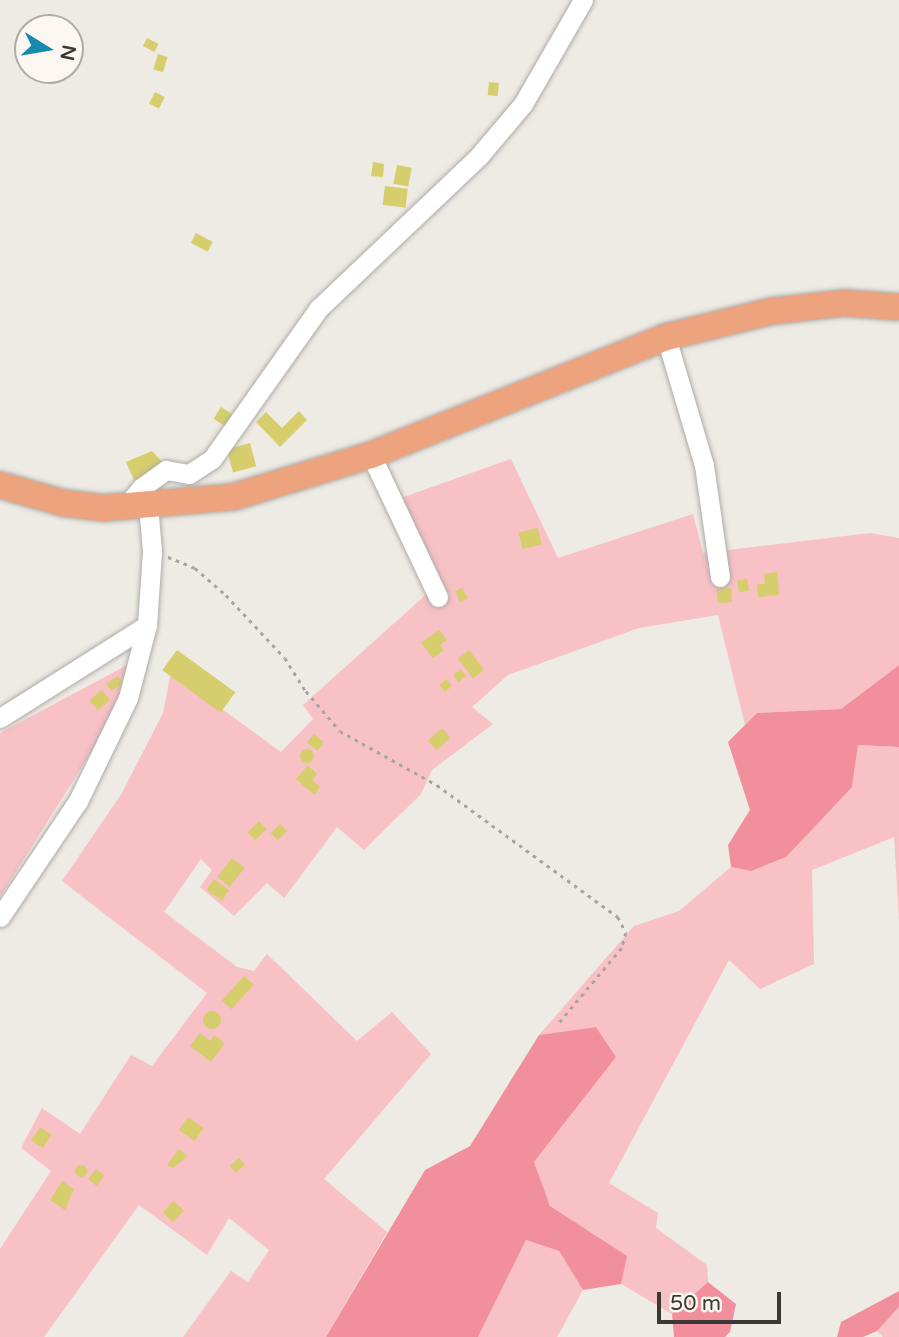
<!DOCTYPE html>
<html>
<head>
<meta charset="utf-8">
<style>
	body { margin:0 }
	#map { position:relative; width:899px; height:1337px; overflow:hidden; background:#eeeae4; font-family:"Varela Round",sans-serif }
	div>[style] { position:absolute }
	[style*='--x'] { left:calc(var(--x)*1px); top:calc(var(--y)*1px); width:calc(var(--w)*1px); rotate:calc(var(--a)*1deg) }
	.green>* { inset:0; background:#f7c1c6 }
	.forest>* { inset:0; background:#f28f9c }
	.building>* { inset:0; background:#d6ce6c; transform-origin:0 0 }
	.round { border-radius:50% }
	.path>* { height:2.5px; margin-top:-1.25px; transform-origin:0; background:repeating-linear-gradient(90deg,#a8a5a1 0 3.5px,transparent 0 8.5px) }
	.roads { filter:drop-shadow(0 0 2px #afaba5) drop-shadow(0 0 2px #afaba5) }
	.minor>* { height:19px; margin:-9.5px; padding:0 9.5px; transform-origin:9.5px; border-radius:9.5px; background:#fff }
	.major>* { height:26px; margin:-13px; padding:0 13px; transform-origin:13px; border-radius:13px; background:#eea37f }
	span { translate:-50% -50%; white-space:nowrap; text-align:center; line-height:1.15; -webkit-text-stroke:6px #fcf7f1; paint-order:stroke }
	.north { position:absolute; left:14px; top:14px; width:70px; height:70px; box-sizing:border-box; background:#fcf7f1; border:2px solid #aeaba6; border-radius:50%; rotate:101deg; font-size:19px; font-weight:700; line-height:28px; text-align:center; color:#3a3936 }
	.north::after { content:''; display:block; margin:auto; width:24px; height:32px; background:#198aaf; clip-path:polygon(50% 0,100% 100%,50% 72%,0 100%) }
	.scale { position:absolute; left:657px; top:1292px; width:124px; height:32px; box-sizing:border-box; border:4px solid #3a3936; border-top:0; padding-left:9px; font-size:21px; line-height:24px; white-space:nowrap; color:#3a3936; -webkit-text-stroke:5px #fcf7f1; paint-order:stroke }
</style>
</head>
<body>
<div id="map">
	<div class="green">
		<i style="clip-path:polygon(511px 459px,558px 558px,693px 514px,703px 553px,870px 533px,899px 538px,899px 665px,841px 709px,757px 713px,745px 725px,718px 615px,639px 628px,508px 675px,472px 707px,493px 724px,432px 770px,421px 794px,364px 850px,337px 827px,284px 898px,267px 883px,234px 916px,200px 887px,212px 870px,201px 859px,164px 912px,237px 967px,254px 971px,267px 954px,357px 1041px,392px 1012px,431px 1054px,324px 1179px,387px 1232px,326px 1337px,183px 1337px,231px 1271px,248px 1282px,269px 1250px,229px 1218px,207px 1255px,139px 1205px,44px 1337px,0 1337px,0 1249px,51px 1171px,21px 1148px,42px 1108px,80px 1134px,131px 1055px,152px 1066px,207px 993px,62px 881px,122px 793px,163px 713px,171px 672px,281px 752px,313px 719px,303px 705px,440px 582px,401px 498px)"></i>
		<i style="clip-path:polygon(133px 662px,117px 711px,0 897px,0 733px)"></i>
		<i style="clip-path:polygon(858px 745px,899px 747px,899px 920px,894px 837px,812px 870px,814px 964px,760px 989px,729px 960px,609px 1183px,658px 1213px,656px 1228px,707px 1265px,708px 1282px,672px 1314px,621px 1284px,626px 1256px,550px 1206px,534px 1162px,616px 1057px,596px 1027px,539px 1035px,634px 926px,679px 911px,731px 867px,751px 871px,852px 787px)"></i>
		<i style="clip-path:polygon(526px 1240px,559px 1251px,583px 1290px,557px 1337px,478px 1337px)"></i>
		<i style="clip-path:polygon(899px 1307px,899px 1337px,883px 1337px,877px 1331px)"></i>
	</div>
	<div class="forest">
		<i style="clip-path:polygon(899px 665px,899px 747px,858px 745px,852px 787px,786px 857px,751px 871px,731px 867px,728px 845px,750px 810px,728px 742px,757px 713px,841px 709px)"></i>
		<i style="clip-path:polygon(596px 1027px,616px 1057px,534px 1162px,550px 1206px,627px 1256px,621px 1284px,583px 1290px,559px 1251px,526px 1240px,478px 1337px,326px 1337px,425px 1170px,470px 1146px,539px 1035px)"></i>
		<i style="clip-path:polygon(708px 1282px,736px 1304px,730px 1332px,725px 1337px,674px 1337px,672px 1314px)"></i>
		<i style="clip-path:polygon(899px 1291px,899px 1307px,877px 1331px,863px 1337px,837px 1337px,841px 1322px)"></i>
	</div>
	<div class="building">
		<i style="left:147px;top:38px;width:13px;height:9px;rotate:27deg"></i>
		<i style="left:158px;top:54px;width:10px;height:16px;rotate:17deg"></i>
		<i style="left:489px;top:82px;width:10px;height:13px;rotate:6deg"></i>
		<i style="left:155px;top:92px;width:11px;height:13px;rotate:27deg"></i>
		<i style="clip-path:polygon(373px 162px,384px 164px,383px 177px,371px 176px)"></i>
		<i style="left:397px;top:165px;width:15px;height:19px;rotate:11deg"></i>
		<i style="left:385px;top:186px;width:23px;height:19px;rotate:7deg"></i>
		<i style="left:196px;top:233px;width:19px;height:11px;rotate:28deg"></i>
		<i style="left:221px;top:407px;width:13px;height:14px;rotate:32deg"></i>
		<i style="clip-path:polygon(299px 411px,307px 420px,280px 447px,256px 422px,266px 412px,282px 428px)"></i>
		<i style="left:250px;top:443px;width:24px;height:24px;rotate:75deg"></i>
		<i style="clip-path:polygon(152px 451px,166px 466px,134px 480px,126px 462px)"></i>
		<i style="left:538px;top:528px;width:17px;height:20px;rotate:77deg"></i>
		<i style="clip-path:polygon(777px 572px,779px 595px,758px 597px,757px 584px,765px 584px,764px 574px)"></i>
		<i style="left:747px;top:579px;width:12px;height:10px;rotate:81deg"></i>
		<i style="clip-path:polygon(462px 588px,468px 598px,460px 602px,455px 591px)"></i>
		<i style="left:731px;top:588px;width:14px;height:14px;rotate:86deg"></i>
		<i style="clip-path:polygon(439px 630px,447px 640px,440px 645px,444px 650px,433px 658px,421px 643px)"></i>
		<i style="left:177px;top:650px;width:72px;height:25px;rotate:36deg"></i>
		<i style="left:469px;top:650px;width:25px;height:14px;rotate:53deg"></i>
		<i style="left:461px;top:669px;width:9px;height:10px;rotate:54deg"></i>
		<i style="left:118px;top:676px;width:9px;height:14px;rotate:58deg"></i>
		<i style="left:446px;top:679px;width:9px;height:9px;rotate:49deg"></i>
		<i style="left:102px;top:690px;width:13px;height:16px;rotate:51deg"></i>
		<i style="left:442px;top:728px;width:13px;height:19px;rotate:48deg"></i>
		<i style="left:314px;top:734px;width:13px;height:11px;rotate:39deg"></i>
		<i class="round" style="left:300px;top:749px;width:14px;height:14px"></i>
		<i style="clip-path:polygon(308px 765px,317px 774px,312px 780px,320px 787px,314px 795px,296px 779px)"></i>
		<i style="left:259px;top:821px;width:11px;height:16px;rotate:45deg"></i>
		<i style="left:280px;top:824px;width:10px;height:13px;rotate:45deg"></i>
		<i style="left:232px;top:858px;width:16px;height:24px;rotate:38deg"></i>
		<i style="left:214px;top:879px;width:19px;height:13px;rotate:36deg"></i>
		<i style="left:244px;top:976px;width:13px;height:33px;rotate:42deg"></i>
		<i class="round" style="left:203px;top:1011px;width:18px;height:18px"></i>
		<i style="clip-path:polygon(200px 1033px,210px 1041px,214px 1035px,225px 1043px,211px 1062px,190px 1046px)"></i>
		<i style="left:188px;top:1117px;width:19px;height:16px;rotate:35deg"></i>
		<i style="left:40px;top:1127px;width:14px;height:16px;rotate:34deg"></i>
		<i style="clip-path:polygon(179px 1149px,188px 1156px,173px 1168px,167px 1165px)"></i>
		<i style="left:239px;top:1158px;width:9px;height:12px;rotate:49deg"></i>
		<i class="round" style="left:75px;top:1165px;width:12px;height:12px"></i>
		<i style="left:96px;top:1169px;width:11px;height:13px;rotate:38deg"></i>
		<i style="clip-path:polygon(62px 1181px,74px 1189px,65px 1210px,50px 1200px)"></i>
		<i style="left:174px;top:1201px;width:14px;height:16px;rotate:45deg"></i>
	</div>
	<div class="path">
		<i style="--x:168;--y:557;--w:29;--a:22"></i>
		<i style="--x:195;--y:568;--w:41;--a:41.1"></i>
		<i style="--x:226;--y:595;--w:86;--a:46.9"></i>
		<i style="--x:285;--y:658;--w:39;--a:58"></i>
		<i style="--x:306;--y:691;--w:52;--a:49.6"></i>
		<i style="--x:340;--y:731;--w:111;--a:29.1"></i>
		<i style="--x:437;--y:785;--w:224;--a:36.1"></i>
		<i style="--x:618;--y:917;--w:18;--a:63"></i>
		<i style="--x:626;--y:933;--w:16;--a:105"></i>
		<i style="--x:622;--y:948;--w:98;--a:130"></i>
	</div>
	<div class="roads">
		<div class="minor">
			<i style="--x:666;--y:337;--w:134;--a:73.5"></i>
			<i style="--x:704;--y:465;--w:113;--a:81.9"></i>
			<i style="--x:371;--y:455;--w:157;--a:64.7"></i>
			<i style="--x:126;--y:506;--w:23;--a:-50"></i>
			<i style="--x:141;--y:488;--w:31;--a:-36"></i>
			<i style="--x:166;--y:470;--w:23;--a:10"></i>
			<i style="--x:189;--y:474;--w:27;--a:-33"></i>
			<i style="--x:212;--y:459;--w:185;--a:-54.7"></i>
			<i style="--x:319;--y:308;--w:221;--a:-43.5"></i>
			<i style="--x:479;--y:156;--w:68;--a:-49.8"></i>
			<i style="--x:523;--y:104;--w:120;--a:-60"></i>
			<i style="--x:0;--y:718;--w:174;--a:-32.3"></i>
			<i style="--x:0;--y:917;--w:140;--a:-56.1"></i>
			<i style="--x:78;--y:801;--w:114;--a:-64.1"></i>
			<i style="--x:128;--y:698;--w:75;--a:-75.4"></i>
			<i style="--x:147;--y:625;--w:74;--a:-86.1"></i>
			<i style="--x:152;--y:551;--w:47;--a:-94.9"></i>
		</div>
		<div class="major">
			<i style="--x:0;--y:485;--w:66;--a:15.9"></i>
			<i style="--x:63;--y:503;--w:41;--a:7"></i>
			<i style="--x:104;--y:508;--w:129;--a:-4.9"></i>
			<i style="--x:233;--y:497;--w:144;--a:-16.9"></i>
			<i style="--x:371;--y:455;--w:318;--a:-21.8"></i>
			<i style="--x:666;--y:337;--w:110;--a:-13.7"></i>
			<i style="--x:773;--y:311;--w:71;--a:-6.4"></i>
			<i style="--x:844;--y:303;--w:55;--a:4.2"></i>
		</div>
	</div>
	<div class="north">N</div>
	<div class="scale">50 m</div>
</div>
</body>
</html>
